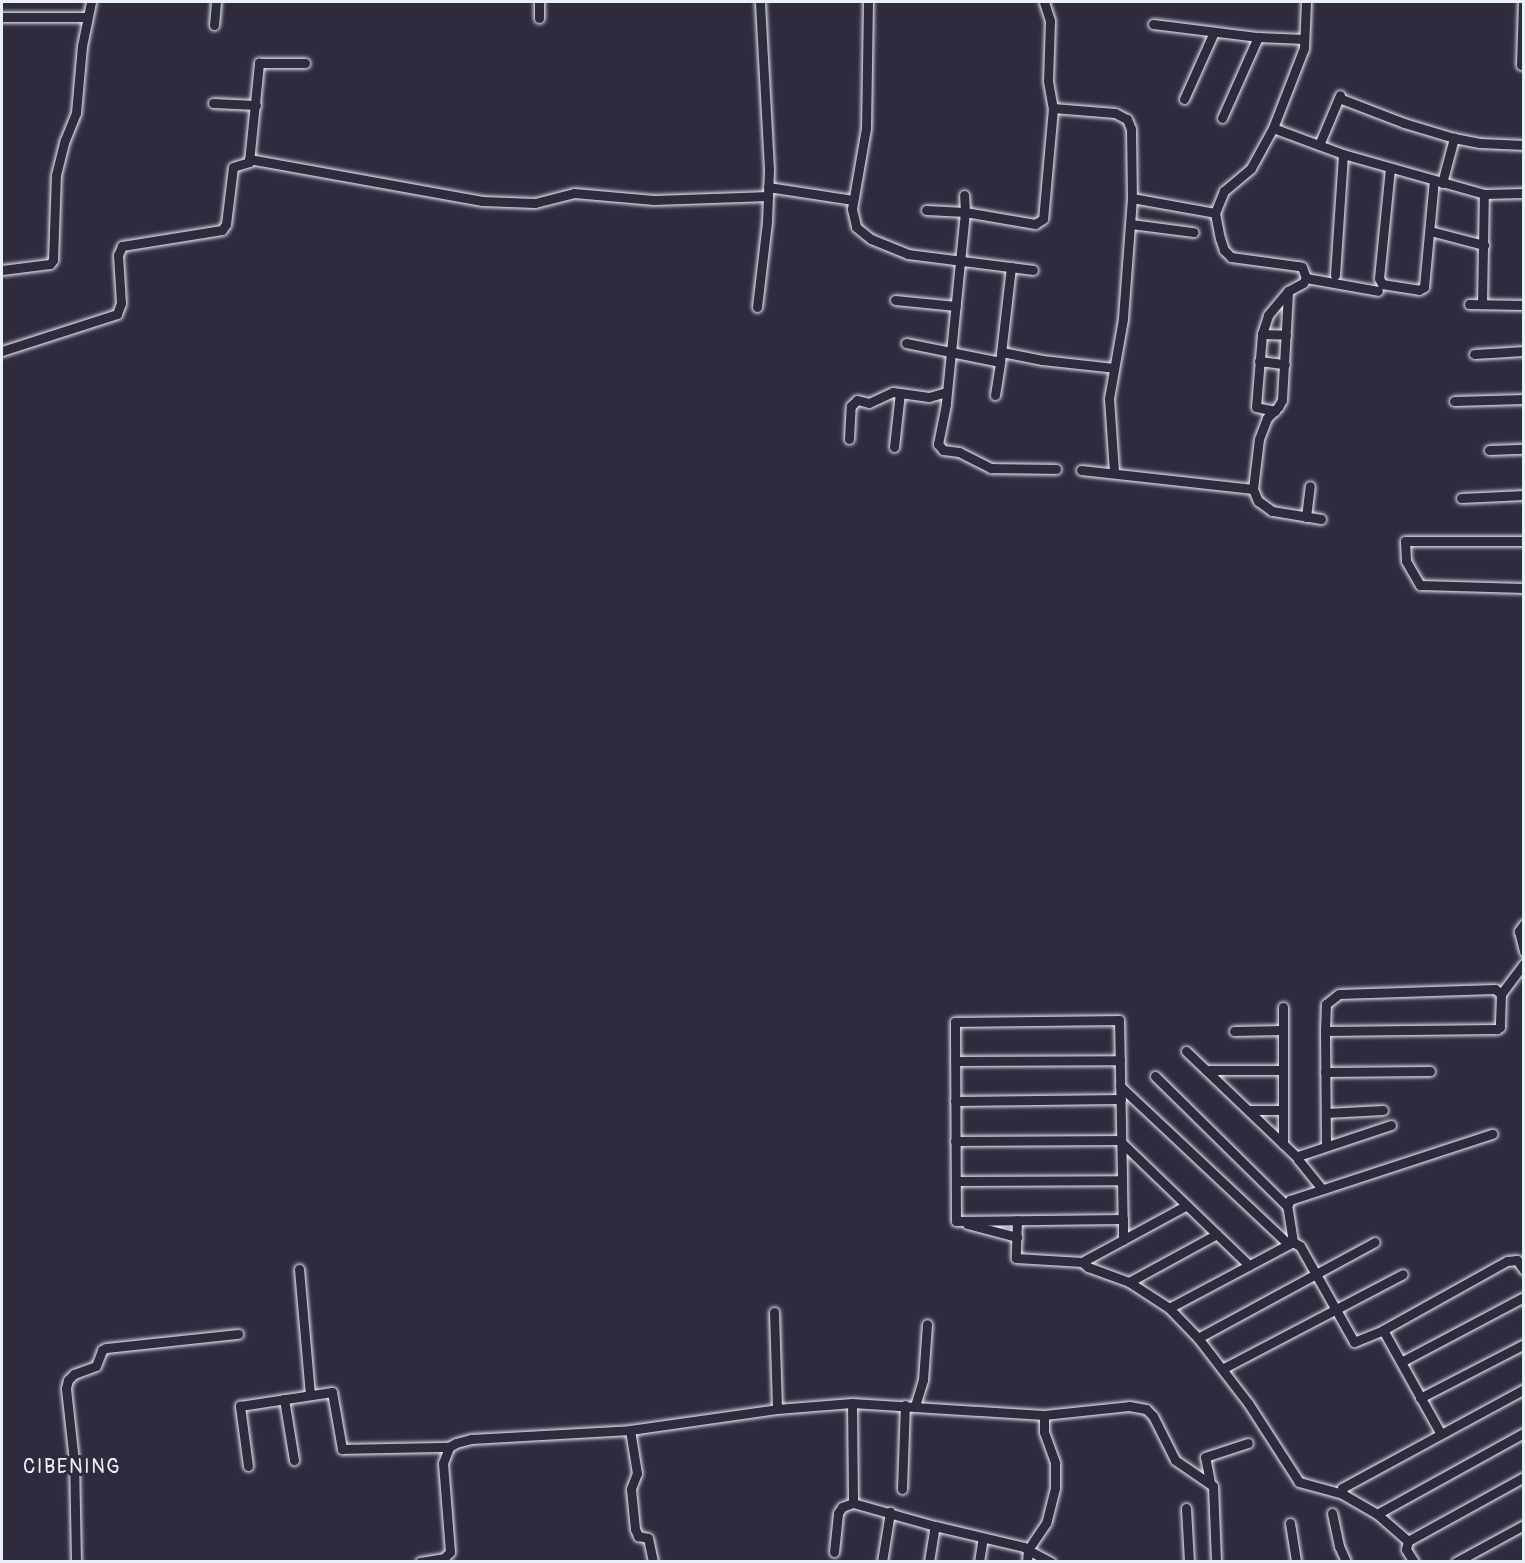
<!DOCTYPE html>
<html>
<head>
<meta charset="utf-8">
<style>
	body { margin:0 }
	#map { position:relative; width:1525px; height:1563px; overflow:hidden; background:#2f2a3d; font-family:Pangolin,sans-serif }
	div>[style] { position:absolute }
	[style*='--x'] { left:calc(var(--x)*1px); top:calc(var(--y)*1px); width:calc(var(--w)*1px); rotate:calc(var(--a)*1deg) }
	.roads { filter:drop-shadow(0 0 2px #e8f1f8) drop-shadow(0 0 2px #e8f1f8) }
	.street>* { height:9px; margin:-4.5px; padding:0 4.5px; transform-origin:4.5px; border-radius:4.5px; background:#2f2a3d }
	span { translate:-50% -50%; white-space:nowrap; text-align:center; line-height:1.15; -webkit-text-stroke:6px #2f2a3d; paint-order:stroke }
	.quarter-label { font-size:20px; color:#e8f1f8; letter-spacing:1.5px }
	.frame { position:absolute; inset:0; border:3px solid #e8f1f8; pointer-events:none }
</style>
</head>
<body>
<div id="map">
	<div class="roads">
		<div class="street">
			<i style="--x:539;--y:2;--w:16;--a:90"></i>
			<i style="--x:868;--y:2;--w:126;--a:90.9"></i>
			<i style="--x:866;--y:128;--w:82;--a:99.8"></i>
			<i style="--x:852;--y:209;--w:18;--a:77"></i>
			<i style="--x:856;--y:227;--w:19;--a:39"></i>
			<i style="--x:871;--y:239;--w:40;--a:22"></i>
			<i style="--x:908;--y:254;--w:126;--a:7.3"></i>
			<i style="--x:1044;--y:2;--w:20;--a:72"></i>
			<i style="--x:1050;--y:21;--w:60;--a:91.9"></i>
			<i style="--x:1048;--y:81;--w:27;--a:80"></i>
			<i style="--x:1053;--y:108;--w:111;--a:95.1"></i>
			<i style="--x:1043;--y:219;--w:9;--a:148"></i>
			<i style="--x:1035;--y:224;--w:71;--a:-170.3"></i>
			<i style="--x:965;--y:212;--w:193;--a:95.7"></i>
			<i style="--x:946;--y:404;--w:41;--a:101.3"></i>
			<i style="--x:938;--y:444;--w:8;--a:50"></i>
			<i style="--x:943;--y:450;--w:16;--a:7"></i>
			<i style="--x:959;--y:452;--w:36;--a:27"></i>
			<i style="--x:991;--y:468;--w:65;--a:0.9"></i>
			<i style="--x:1306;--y:2;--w:46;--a:92.5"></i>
			<i style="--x:1304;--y:48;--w:86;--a:111.2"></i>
			<i style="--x:1273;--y:128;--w:75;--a:20.4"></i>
			<i style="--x:1343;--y:154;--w:147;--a:15.8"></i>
			<i style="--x:1484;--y:194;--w:40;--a:-1.4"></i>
			<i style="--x:2;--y:17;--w:85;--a:0"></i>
			<i style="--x:1153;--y:24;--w:106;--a:7.1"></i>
			<i style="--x:1258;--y:37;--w:46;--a:2.5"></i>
			<i style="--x:214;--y:25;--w:23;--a:-85"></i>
			<i style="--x:1521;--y:65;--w:63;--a:-88.2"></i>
			<i style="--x:1339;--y:98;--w:70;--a:21"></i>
			<i style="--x:1404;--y:123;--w:52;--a:16.7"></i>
			<i style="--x:1454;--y:138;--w:26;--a:11"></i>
			<i style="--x:1480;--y:143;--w:44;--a:2.6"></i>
			<i style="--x:1184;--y:99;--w:73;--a:-65.9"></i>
			<i style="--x:213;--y:103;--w:43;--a:2.7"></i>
			<i style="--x:1053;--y:108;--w:62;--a:4.6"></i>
			<i style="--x:1115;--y:113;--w:13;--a:27"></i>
			<i style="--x:1127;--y:119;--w:11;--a:68"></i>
			<i style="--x:1131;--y:129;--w:69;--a:89.2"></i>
			<i style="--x:1132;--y:198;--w:121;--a:94.3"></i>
			<i style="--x:1123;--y:319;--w:80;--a:100"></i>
			<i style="--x:1109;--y:398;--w:73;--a:86.1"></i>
			<i style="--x:1222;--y:118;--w:89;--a:-66"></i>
			<i style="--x:1319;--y:145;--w:54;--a:-67.2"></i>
			<i style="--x:249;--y:159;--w:237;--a:10.2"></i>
			<i style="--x:482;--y:201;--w:53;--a:2.2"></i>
			<i style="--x:535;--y:203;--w:40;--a:-14.4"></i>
			<i style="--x:574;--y:193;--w:80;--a:5"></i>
			<i style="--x:654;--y:200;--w:114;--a:-2"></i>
			<i style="--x:1390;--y:168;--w:111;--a:95.7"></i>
			<i style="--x:1379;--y:278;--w:7;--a:63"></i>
			<i style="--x:1382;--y:284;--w:37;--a:9"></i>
			<i style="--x:1419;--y:290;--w:6;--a:-31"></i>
			<i style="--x:1424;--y:287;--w:107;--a:-84.7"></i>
			<i style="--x:1442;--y:183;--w:47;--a:-75.1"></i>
			<i style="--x:768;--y:187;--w:86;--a:8.7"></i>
			<i style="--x:1132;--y:198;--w:84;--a:10.2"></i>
			<i style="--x:1215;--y:213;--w:25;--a:79"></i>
			<i style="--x:1220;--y:238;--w:13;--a:72"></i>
			<i style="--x:1224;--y:250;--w:10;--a:45"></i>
			<i style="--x:1231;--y:257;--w:68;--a:7.7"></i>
			<i style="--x:1298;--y:266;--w:4;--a:14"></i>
			<i style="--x:1302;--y:267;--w:12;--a:70"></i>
			<i style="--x:926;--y:210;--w:39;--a:3"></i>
			<i style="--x:965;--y:212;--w:17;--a:-93"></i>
			<i style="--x:1215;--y:213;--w:24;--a:-68"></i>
			<i style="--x:1224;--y:191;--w:35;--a:-40"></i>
			<i style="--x:1251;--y:168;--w:46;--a:-61.2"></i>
			<i style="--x:1131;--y:224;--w:63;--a:7.4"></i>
			<i style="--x:1430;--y:231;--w:56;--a:14.5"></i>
			<i style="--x:2;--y:270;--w:48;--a:-7.1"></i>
			<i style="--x:50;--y:264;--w:5;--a:-53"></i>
			<i style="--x:53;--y:260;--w:85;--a:-88"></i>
			<i style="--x:56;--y:175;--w:36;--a:-76"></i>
			<i style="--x:65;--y:140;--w:29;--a:-68"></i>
			<i style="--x:76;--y:113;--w:67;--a:-84.9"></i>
			<i style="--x:82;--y:46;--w:45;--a:-78.4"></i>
			<i style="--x:1335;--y:275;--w:121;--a:-86.2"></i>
			<i style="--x:895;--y:300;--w:61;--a:5.6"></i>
			<i style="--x:1469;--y:304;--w:55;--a:1"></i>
			<i style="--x:1482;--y:304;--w:110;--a:-89"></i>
			<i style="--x:757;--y:307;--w:86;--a:-83.3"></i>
			<i style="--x:767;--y:222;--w:53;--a:-87.8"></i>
			<i style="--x:769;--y:169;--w:167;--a:-93.1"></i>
			<i style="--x:1262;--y:334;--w:24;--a:2"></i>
			<i style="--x:906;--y:343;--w:96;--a:11.4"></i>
			<i style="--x:1000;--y:362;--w:96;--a:-83.4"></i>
			<i style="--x:2;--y:351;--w:121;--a:-17.8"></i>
			<i style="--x:117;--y:314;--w:12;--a:-70"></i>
			<i style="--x:121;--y:303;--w:48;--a:-93.6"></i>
			<i style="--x:118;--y:255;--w:10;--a:-66"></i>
			<i style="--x:122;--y:246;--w:101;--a:-9.1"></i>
			<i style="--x:222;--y:230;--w:7;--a:-56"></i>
			<i style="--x:226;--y:224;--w:57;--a:-83"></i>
			<i style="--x:233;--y:167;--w:17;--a:-17"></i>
			<i style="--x:249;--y:162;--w:100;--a:-84.2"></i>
			<i style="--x:259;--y:63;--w:46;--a:0"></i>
			<i style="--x:1002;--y:352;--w:41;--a:11.3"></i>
			<i style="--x:1042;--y:360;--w:72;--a:6.3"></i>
			<i style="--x:1474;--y:354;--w:50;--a:-3.4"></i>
			<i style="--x:1259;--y:361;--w:26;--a:7"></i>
			<i style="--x:995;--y:395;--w:33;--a:-81"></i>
			<i style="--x:1454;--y:401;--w:70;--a:-1.6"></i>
			<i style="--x:1275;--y:411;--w:19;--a:-168"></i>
			<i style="--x:1256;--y:407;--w:73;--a:-85.3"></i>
			<i style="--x:1262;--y:334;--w:20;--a:-72"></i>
			<i style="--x:1268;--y:315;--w:31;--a:-50"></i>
			<i style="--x:849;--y:439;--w:33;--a:-87"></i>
			<i style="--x:851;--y:406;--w:8;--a:-45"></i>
			<i style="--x:857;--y:400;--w:12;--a:14"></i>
			<i style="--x:869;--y:403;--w:26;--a:-25"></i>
			<i style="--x:893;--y:392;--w:36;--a:8"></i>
			<i style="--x:929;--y:397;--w:18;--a:-16"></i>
			<i style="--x:894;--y:447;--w:54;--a:-83.7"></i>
			<i style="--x:1489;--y:450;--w:35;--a:-2"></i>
			<i style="--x:1081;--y:470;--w:173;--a:6.3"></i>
			<i style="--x:1461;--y:498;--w:63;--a:-2.7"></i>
			<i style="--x:1306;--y:517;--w:31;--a:-83"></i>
			<i style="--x:1321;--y:519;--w:50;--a:-170.7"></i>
			<i style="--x:1272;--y:511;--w:17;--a:-144"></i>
			<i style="--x:1258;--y:501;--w:13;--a:-113"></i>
			<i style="--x:1253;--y:489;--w:50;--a:-83.2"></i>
			<i style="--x:1259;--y:439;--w:22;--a:-69"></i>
			<i style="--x:1267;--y:418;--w:16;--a:-45"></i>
			<i style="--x:1278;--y:407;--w:8;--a:-60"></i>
			<i style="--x:1282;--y:400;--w:109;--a:-86.8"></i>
			<i style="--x:1288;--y:291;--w:17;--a:-28"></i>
			<i style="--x:1303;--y:283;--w:6;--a:-59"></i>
			<i style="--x:1306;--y:278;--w:73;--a:10.2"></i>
			<i style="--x:1524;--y:541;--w:119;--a:180"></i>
			<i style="--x:1405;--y:541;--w:20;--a:87"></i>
			<i style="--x:1406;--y:561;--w:28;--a:60"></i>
			<i style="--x:1420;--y:585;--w:104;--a:1.7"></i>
			<i style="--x:1524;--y:924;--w:9;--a:126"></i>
			<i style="--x:1519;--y:931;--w:21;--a:76"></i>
			<i style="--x:1495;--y:989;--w:8;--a:40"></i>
			<i style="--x:1501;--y:994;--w:33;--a:92"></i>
			<i style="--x:1500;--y:1027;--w:4;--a:146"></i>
			<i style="--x:1497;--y:1029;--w:172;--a:179.3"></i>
			<i style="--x:1325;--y:1031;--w:27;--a:-88"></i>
			<i style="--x:1326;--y:1004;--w:16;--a:-38"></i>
			<i style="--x:1339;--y:994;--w:156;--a:-1.8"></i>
			<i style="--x:1501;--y:994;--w:38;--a:-53"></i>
			<i style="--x:1283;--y:1007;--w:137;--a:90"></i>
			<i style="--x:1234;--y:1031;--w:49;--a:-1.2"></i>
			<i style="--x:1325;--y:1031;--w:115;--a:89.5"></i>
			<i style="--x:1186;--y:1051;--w:153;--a:43.7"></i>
			<i style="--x:955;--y:1061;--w:165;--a:-0.3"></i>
			<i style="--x:1206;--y:1070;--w:77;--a:0"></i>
			<i style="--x:1325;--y:1072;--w:105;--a:-0.5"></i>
			<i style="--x:1155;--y:1076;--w:185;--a:44.6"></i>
			<i style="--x:1120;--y:1086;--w:231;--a:43.2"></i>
			<i style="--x:955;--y:1101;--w:166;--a:-0.7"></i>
			<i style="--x:1248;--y:1110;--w:35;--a:0"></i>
			<i style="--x:1326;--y:1113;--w:57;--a:-3"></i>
			<i style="--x:955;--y:1141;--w:166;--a:-0.3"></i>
			<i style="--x:1121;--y:1142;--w:178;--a:43.9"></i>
			<i style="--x:956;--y:1181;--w:166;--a:-0.3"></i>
			<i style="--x:1322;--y:1189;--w:38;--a:-129"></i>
			<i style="--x:1298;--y:1159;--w:3;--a:-90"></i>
			<i style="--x:1298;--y:1156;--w:98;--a:-18.4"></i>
			<i style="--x:1123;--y:1219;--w:167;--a:179.3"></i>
			<i style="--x:956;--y:1221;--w:199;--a:-90.3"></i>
			<i style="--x:955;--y:1022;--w:164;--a:-0.7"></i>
			<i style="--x:1119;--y:1020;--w:160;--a:88.9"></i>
			<i style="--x:1122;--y:1180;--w:39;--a:89"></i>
			<i style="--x:1123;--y:1219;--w:21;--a:90"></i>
			<i style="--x:1017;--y:1220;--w:38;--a:92"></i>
			<i style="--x:1016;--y:1258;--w:66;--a:3.5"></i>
			<i style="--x:1082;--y:1262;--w:8;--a:40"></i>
			<i style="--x:1088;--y:1267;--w:44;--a:20.1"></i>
			<i style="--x:1129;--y:1282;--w:48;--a:33"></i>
			<i style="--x:967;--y:1224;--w:52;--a:14.6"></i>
			<i style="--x:1293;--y:1242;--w:36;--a:-99"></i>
			<i style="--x:1287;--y:1206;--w:7;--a:-63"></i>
			<i style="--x:1290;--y:1200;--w:213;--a:-18.1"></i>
			<i style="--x:1082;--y:1262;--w:119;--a:-28.5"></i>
			<i style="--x:299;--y:1269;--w:126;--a:85"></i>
			<i style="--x:1129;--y:1282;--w:100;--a:-28.6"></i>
			<i style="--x:774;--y:1312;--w:97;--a:88.2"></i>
			<i style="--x:1383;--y:1330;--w:119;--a:60.9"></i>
			<i style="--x:1198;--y:1338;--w:201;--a:-28.5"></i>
			<i style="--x:1401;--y:1362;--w:139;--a:-27.9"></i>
			<i style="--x:1222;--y:1369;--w:204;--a:-27.7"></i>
			<i style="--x:1420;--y:1398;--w:117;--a:-27.4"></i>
			<i style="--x:284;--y:1399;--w:62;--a:80.7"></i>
			<i style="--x:852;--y:1403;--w:100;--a:89.4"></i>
			<i style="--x:853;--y:1503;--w:85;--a:15.7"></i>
			<i style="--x:935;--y:1526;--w:91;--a:13.3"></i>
			<i style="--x:1024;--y:1547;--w:5;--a:37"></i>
			<i style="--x:1028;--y:1550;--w:12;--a:95"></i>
			<i style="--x:915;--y:1406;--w:27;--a:-73"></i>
			<i style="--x:923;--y:1380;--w:56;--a:-85.9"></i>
			<i style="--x:1044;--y:1415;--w:17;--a:90"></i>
			<i style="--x:1044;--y:1432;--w:33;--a:70"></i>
			<i style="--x:1055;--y:1463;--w:25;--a:90"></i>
			<i style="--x:1055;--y:1488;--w:36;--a:104"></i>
			<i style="--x:1046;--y:1523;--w:32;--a:124"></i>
			<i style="--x:1028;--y:1550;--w:26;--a:28"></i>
			<i style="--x:630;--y:1430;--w:44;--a:80.8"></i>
			<i style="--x:637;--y:1473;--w:17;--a:111"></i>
			<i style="--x:631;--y:1489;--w:40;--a:84.3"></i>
			<i style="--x:635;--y:1529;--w:8;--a:67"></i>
			<i style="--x:638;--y:1536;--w:10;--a:11"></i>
			<i style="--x:648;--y:1538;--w:25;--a:78"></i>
			<i style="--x:248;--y:1466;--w:61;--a:-97.6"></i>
			<i style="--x:240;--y:1406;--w:93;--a:-8.7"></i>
			<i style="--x:332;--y:1392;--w:58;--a:80"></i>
			<i style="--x:342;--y:1449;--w:107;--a:-1.1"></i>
			<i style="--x:1210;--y:1482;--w:25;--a:-101"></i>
			<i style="--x:1205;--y:1457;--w:45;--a:-18"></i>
			<i style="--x:902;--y:1489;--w:84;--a:-88"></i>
			<i style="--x:1343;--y:1494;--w:46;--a:-164.7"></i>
			<i style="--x:1299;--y:1482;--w:94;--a:-122.8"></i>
			<i style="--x:1248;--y:1403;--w:82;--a:-127.6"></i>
			<i style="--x:1198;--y:1338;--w:42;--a:-134"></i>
			<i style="--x:1169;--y:1308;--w:140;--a:-28"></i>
			<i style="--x:1293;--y:1242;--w:8;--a:30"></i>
			<i style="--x:1300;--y:1246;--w:110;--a:60.6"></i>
			<i style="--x:1354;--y:1342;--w:31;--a:-22"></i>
			<i style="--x:1383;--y:1330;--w:142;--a:-29.1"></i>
			<i style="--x:1507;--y:1261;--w:10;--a:-6"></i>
			<i style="--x:1517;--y:1260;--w:12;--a:55"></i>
			<i style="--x:1186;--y:1508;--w:54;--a:86.8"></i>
			<i style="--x:1332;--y:1513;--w:34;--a:78"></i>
			<i style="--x:1339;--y:1546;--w:17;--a:66"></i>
			<i style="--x:1377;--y:1514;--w:168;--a:-28.9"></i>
			<i style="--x:1290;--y:1523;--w:39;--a:81"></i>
			<i style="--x:1408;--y:1541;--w:41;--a:-138.9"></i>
			<i style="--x:1377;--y:1514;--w:39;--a:-150"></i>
			<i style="--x:1343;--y:1494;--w:6;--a:-99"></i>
			<i style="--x:1342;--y:1488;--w:207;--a:-28.5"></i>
			<i style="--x:834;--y:1552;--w:39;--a:-84"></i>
			<i style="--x:838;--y:1513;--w:7;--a:-56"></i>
			<i style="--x:842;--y:1507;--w:12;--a:-20"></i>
			<i style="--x:76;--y:1562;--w:101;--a:-91.1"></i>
			<i style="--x:74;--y:1461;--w:73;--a:-96.3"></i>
			<i style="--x:66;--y:1388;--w:8;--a:-76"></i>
			<i style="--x:68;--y:1380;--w:8;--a:-45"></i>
			<i style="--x:74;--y:1374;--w:23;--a:-20"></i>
			<i style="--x:96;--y:1366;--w:17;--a:-69"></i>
			<i style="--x:102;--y:1350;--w:4;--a:-27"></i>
			<i style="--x:106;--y:1348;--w:133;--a:-6.1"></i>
			<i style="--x:420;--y:1562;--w:24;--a:-9"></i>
			<i style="--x:444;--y:1558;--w:8;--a:-45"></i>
			<i style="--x:450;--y:1552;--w:89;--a:-94.5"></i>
			<i style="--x:443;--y:1463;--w:17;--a:-69"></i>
			<i style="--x:449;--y:1447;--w:8;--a:-30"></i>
			<i style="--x:456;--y:1443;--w:16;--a:-15"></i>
			<i style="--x:471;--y:1439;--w:159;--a:-3.2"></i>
			<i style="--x:630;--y:1430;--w:148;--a:-8.1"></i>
			<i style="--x:777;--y:1409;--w:75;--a:-4.6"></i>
			<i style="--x:852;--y:1403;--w:192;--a:3.6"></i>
			<i style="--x:1044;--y:1415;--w:85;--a:-6"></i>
			<i style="--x:1129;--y:1406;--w:17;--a:10"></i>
			<i style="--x:1146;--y:1409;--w:10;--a:45"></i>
			<i style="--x:1153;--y:1416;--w:49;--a:63.4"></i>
			<i style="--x:1175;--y:1460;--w:46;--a:34.4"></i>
			<i style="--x:1213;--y:1486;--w:76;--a:87.7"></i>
			<i style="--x:882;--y:1562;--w:51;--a:-80.9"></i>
			<i style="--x:929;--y:1562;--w:36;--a:-81"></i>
			<i style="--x:979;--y:1562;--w:24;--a:-81"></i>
			<i style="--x:1414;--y:1562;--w:15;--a:-122"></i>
			<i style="--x:1406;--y:1549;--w:8;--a:-76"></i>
			<i style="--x:1408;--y:1541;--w:132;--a:-28.9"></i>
			<i style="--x:1456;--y:1562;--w:77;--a:-28.6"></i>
		</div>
	</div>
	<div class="quarter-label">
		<span style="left:72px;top:1466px">CIBENING</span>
	</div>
	<div class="frame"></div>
</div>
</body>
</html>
